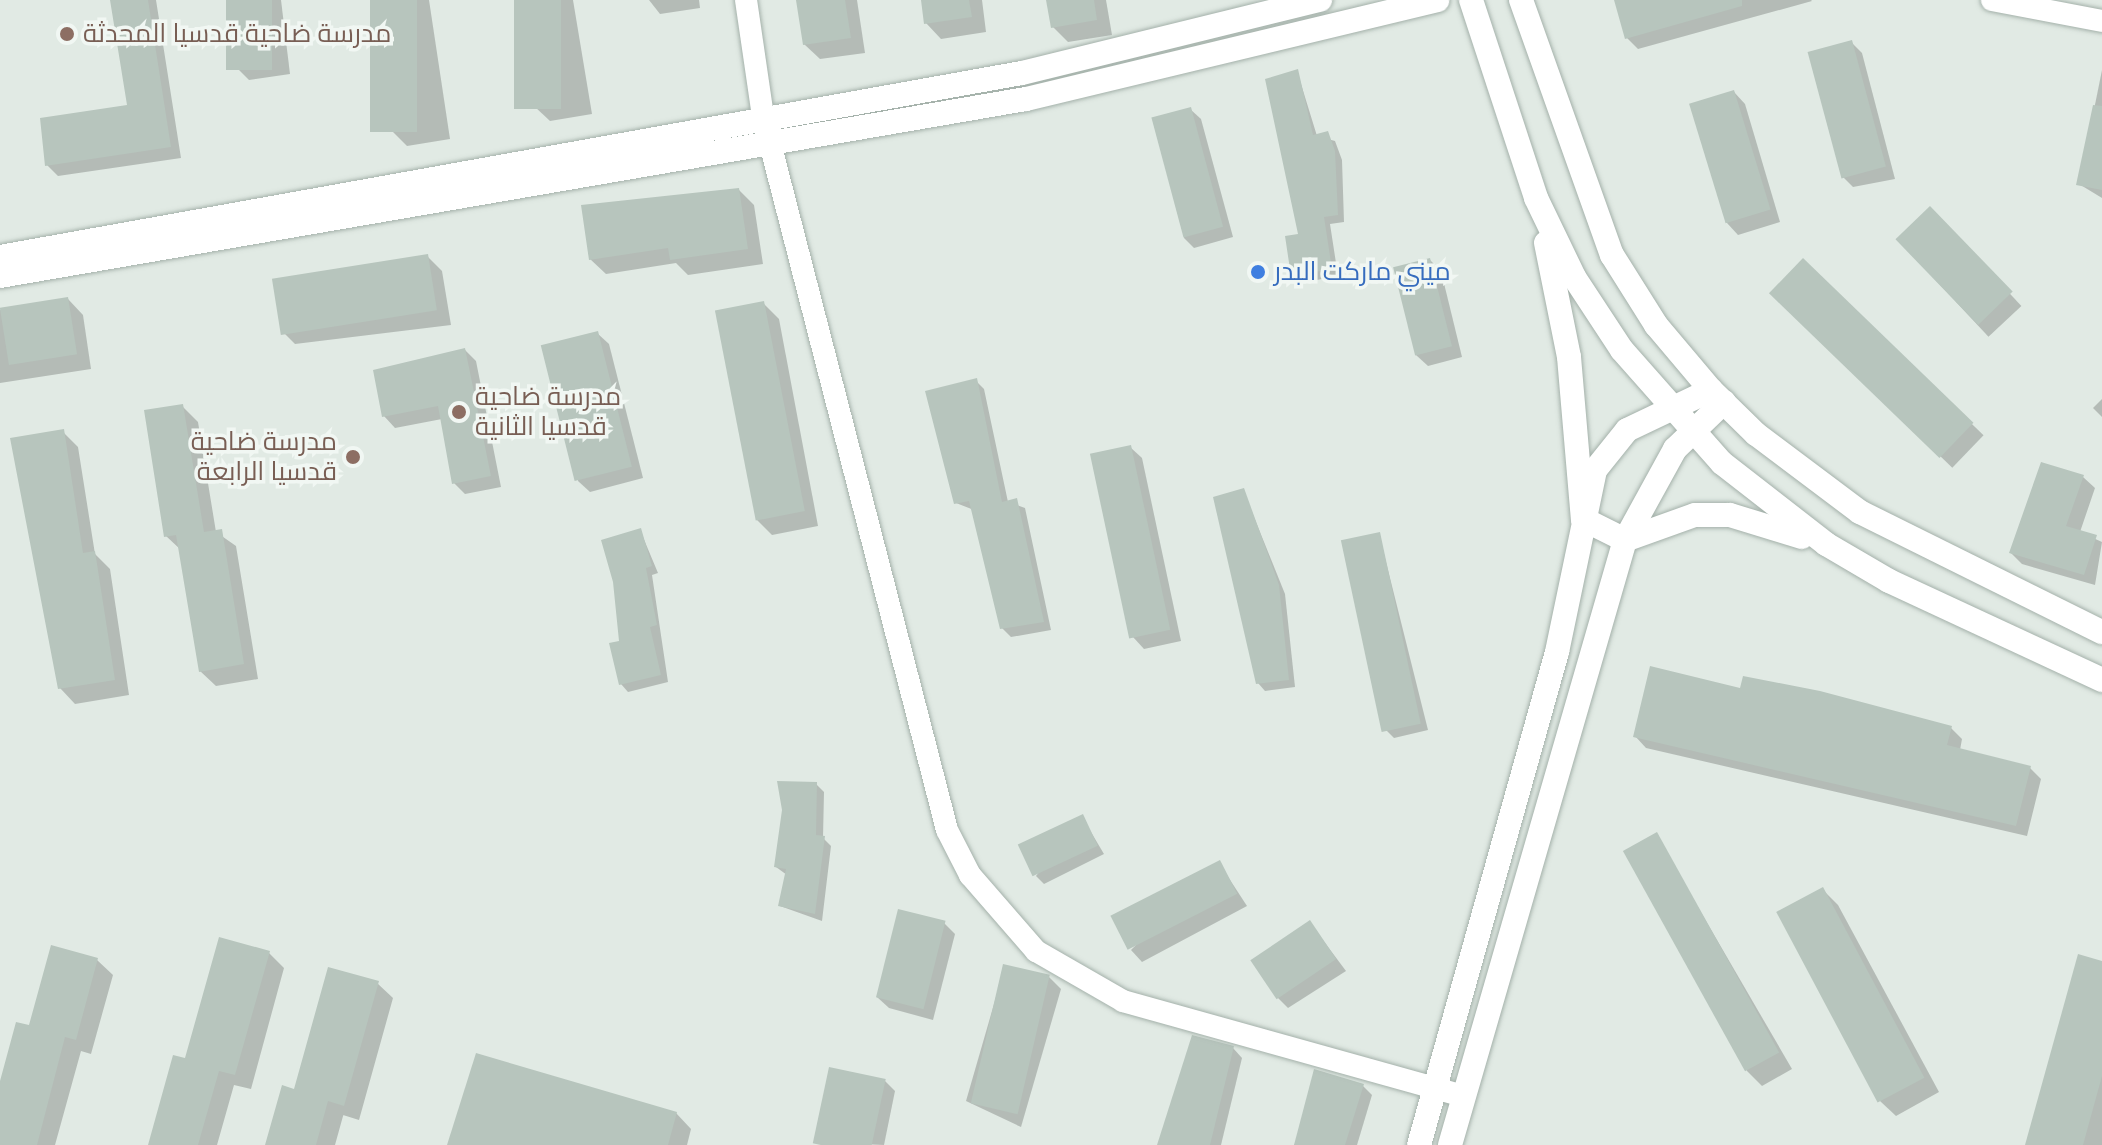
<!DOCTYPE html>
<html>
<head>
<meta charset="utf-8">
<style>
	body { margin:0 }
	#map { position:relative; width:2102px; height:1145px; overflow:hidden; background:#e1eae4; font-family:Karla,Cairo,sans-serif }
	div>[style] { position:absolute }
	[style*='--x'] { left:calc(var(--x)*1px); top:calc(var(--y)*1px); width:calc(var(--w)*1px); rotate:calc(var(--a)*1deg) }
	.shadow>* { inset:0; background:#0003; transform-origin:0 0 }
	.building>* { inset:0; background:#b7c5bd; transform-origin:0 0 }
	.roads { filter:drop-shadow(0 0 2px #a4b1aa) drop-shadow(0 0 2px #a4b1aa) }
	.street>* { height:22px; margin:-11px; padding:0 11px; transform-origin:11px; border-radius:11px; background:#fff }
	.secondary>* { height:24px; margin:-12px; padding:0 12px; transform-origin:12px; border-radius:12px; background:#fff }
	.dots>* { width:22px; height:22px; translate:-50% -50%; box-sizing:border-box; border:4px solid #f1f7f3; border-radius:50% }
	span { translate:-50% -50%; white-space:nowrap; text-align:center; line-height:1.15; -webkit-text-stroke:7px #f1f7f3; paint-order:stroke }
	.education-label { font-size:26px; color:#785e54 }
	.left { translate:0 -50%; text-align:left }
	.right { translate:-100% -50%; text-align:right }
	.shop-label { font-size:26px; color:#366cbe }
</style>
</head>
<body>
<div id="map">
	<div class="shadow">
		<i style="clip-path:polygon(112px 0,156px 0,181px 158px,58px 176px,47px 165px,129px 107px)"></i>
		<i style="clip-path:polygon(228px 0,281px 0,290px 74px,249px 80px,237px 68px)"></i>
		<i style="clip-path:polygon(372px 0,429px 0,450px 139px,407px 146px,391px 130px)"></i>
		<i style="clip-path:polygon(516px 0,573px 0,592px 114px,550px 121px,534px 106px)"></i>
		<i style="clip-path:polygon(699px 0,700px 8px,660px 14px,649px 0)"></i>
		<i style="clip-path:polygon(798px 0,857px 0,865px 53px,820px 59px,804px 44px)"></i>
		<i style="clip-path:polygon(923px 0,982px 0,986px 32px,941px 39px,926px 23px)"></i>
		<i style="clip-path:polygon(1049px 0,1106px 0,1112px 35px,1068px 42px,1053px 27px)"></i>
		<i style="clip-path:polygon(1616px 0,1811px 0,1812px 1px,1638px 49px,1627px 38px)"></i>
		<i style="clip-path:polygon(1851px 42px,1862px 53px,1895px 179px,1853px 187px,1841px 175px)"></i>
		<i style="clip-path:polygon(2102px 70px,2102px 198px,2079px 184px)"></i>
		<i style="clip-path:polygon(1297px 71px,1317px 136px,1335px 141px,1342px 160px,1344px 222px,1330px 224px,1338px 276px,1301px 283px,1293px 275px,1301px 236px)"></i>
		<i style="clip-path:polygon(1734px 92px,1745px 104px,1780px 222px,1738px 235px,1727px 223px)"></i>
		<i style="clip-path:polygon(1190px 109px,1201px 119px,1233px 237px,1194px 248px,1184px 238px)"></i>
		<i style="clip-path:polygon(739px 190px,754px 205px,763px 264px,688px 275px,676px 263px,606px 274px,590px 259px)"></i>
		<i style="left:1930px;top:208px;width:134px;height:45px;rotate:47deg"></i>
		<i style="clip-path:polygon(427px 256px,442px 271px,451px 325px,295px 344px,280px 329px)"></i>
		<i style="clip-path:polygon(1430px 260px,1441px 271px,1462px 357px,1428px 366px,1416px 355px)"></i>
		<i style="left:1803px;top:261px;width:251px;height:45px;rotate:44deg"></i>
		<i style="clip-path:polygon(68px 299px,83px 315px,91px 369px,0 383px,0 310px)"></i>
		<i style="clip-path:polygon(764px 304px,779px 319px,818px 526px,772px 535px,757px 520px)"></i>
		<i style="clip-path:polygon(597px 333px,609px 344px,643px 478px,590px 492px,578px 481px)"></i>
		<i style="clip-path:polygon(465px 350px,476px 361px,501px 487px,465px 494px,454px 483px,442px 419px,395px 428px,384px 416px)"></i>
		<i style="clip-path:polygon(976px 381px,984px 389px,1008px 502px,1025px 508px,1051px 630px,1011px 637px,1002px 628px,974px 510px,956px 503px)"></i>
		<i style="clip-path:polygon(2102px 399px,2102px 417px,2093px 408px)"></i>
		<i style="clip-path:polygon(182px 406px,198px 422px,216px 532px,236px 546px,258px 679px,216px 686px,200px 671px,181px 550px,166px 536px)"></i>
		<i style="clip-path:polygon(63px 432px,78px 447px,95px 554px,110px 569px,129px 695px,75px 704px,60px 688px)"></i>
		<i style="clip-path:polygon(1130px 447px,1142px 458px,1181px 641px,1144px 649px,1133px 637px)"></i>
		<i style="clip-path:polygon(2083px 477px,2095px 488px,2080px 532px,2102px 542px,2095px 585px,2022px 564px,2011px 553px)"></i>
		<i style="clip-path:polygon(1243px 490px,1285px 594px,1295px 687px,1265px 691px,1258px 683px)"></i>
		<i style="clip-path:polygon(640px 530px,658px 573px,652px 575px,668px 682px,628px 692px,621px 684px,621px 642px)"></i>
		<i style="clip-path:polygon(1379px 534px,1428px 730px,1394px 738px,1386px 730px)"></i>
		<i style="clip-path:polygon(1741px 690px,1951px 728px,1962px 739px,1960px 750px,2030px 768px,2041px 779px,2027px 836px,1646px 748px,1635px 736px)"></i>
		<i style="clip-path:polygon(816px 784px,824px 792px,823px 838px,831px 846px,822px 921px,780px 906px,787px 875px,776px 867px)"></i>
		<i style="clip-path:polygon(1082px 817px,1104px 854px,1044px 884px,1036px 876px)"></i>
		<i style="clip-path:polygon(1656px 835px,1792px 1069px,1762px 1086px,1747px 1071px)"></i>
		<i style="clip-path:polygon(1219px 863px,1247px 906px,1142px 962px,1131px 950px)"></i>
		<i style="clip-path:polygon(1822px 889px,1838px 905px,1939px 1092px,1896px 1116px,1880px 1101px)"></i>
		<i style="clip-path:polygon(944px 923px,955px 934px,933px 1020px,889px 1008px,877px 997px)"></i>
		<i style="clip-path:polygon(1310px 923px,1346px 971px,1288px 1008px,1277px 997px)"></i>
		<i style="clip-path:polygon(269px 953px,284px 968px,251px 1089px,234px 1085px,217px 1145px,150px 1145px,187px 1061px)"></i>
		<i style="clip-path:polygon(97px 960px,113px 975px,91px 1054px,81px 1051px,55px 1145px,0 1145px,0 1089px,30px 1028px)"></i>
		<i style="clip-path:polygon(2102px 963px,2102px 1145px,2027px 1145px)"></i>
		<i style="clip-path:polygon(1005px 966px,1049px 977px,1061px 989px,1021px 1127px,966px 1101px)"></i>
		<i style="clip-path:polygon(377px 983px,393px 998px,359px 1120px,343px 1115px,378px 990px,335px 1145px,267px 1145px,296px 1091px)"></i>
		<i style="clip-path:polygon(1233px 1048px,1242px 1058px,1221px 1145px,1160px 1145px)"></i>
		<i style="clip-path:polygon(885px 1081px,895px 1091px,884px 1145px,815px 1142px)"></i>
		<i style="clip-path:polygon(1363px 1086px,1372px 1095px,1357px 1145px,1294px 1145px)"></i>
		<i style="clip-path:polygon(676px 1113px,691px 1129px,687px 1145px,449px 1145px)"></i>
	</div>
	<div class="building">
		<i style="clip-path:polygon(110px 0,148px 0,171px 147px,45px 166px,40px 118px,127px 105px)"></i>
		<i style="left:226px;top:0;width:46px;height:70px"></i>
		<i style="left:370px;top:0;width:47px;height:132px"></i>
		<i style="left:514px;top:0;width:47px;height:109px"></i>
		<i style="clip-path:polygon(796px 0,845px 0,851px 38px,803px 45px)"></i>
		<i style="clip-path:polygon(921px 0,969px 0,972px 17px,924px 24px)"></i>
		<i style="clip-path:polygon(1046px 0,1094px 0,1097px 20px,1051px 28px)"></i>
		<i style="clip-path:polygon(1614px 0,1742px 0,1742px 6px,1625px 39px)"></i>
		<i style="left:1852px;top:40px;width:131px;height:46px;rotate:75deg"></i>
		<i style="clip-path:polygon(1298px 69px,1313px 135px,1328px 131px,1335px 151px,1338px 215px,1324px 217px,1332px 269px,1291px 276px,1285px 236px,1298px 234px,1265px 79px)"></i>
		<i style="left:1734px;top:90px;width:125px;height:47px;rotate:73deg"></i>
		<i style="clip-path:polygon(2093px 105px,2102px 106px,2102px 190px,2076px 185px)"></i>
		<i style="left:1191px;top:107px;width:124px;height:41px;rotate:75deg"></i>
		<i style="clip-path:polygon(739px 188px,748px 249px,670px 260px,668px 248px,589px 260px,581px 205px)"></i>
		<i style="left:1930px;top:206px;width:119px;height:48px;rotate:46deg"></i>
		<i style="left:428px;top:254px;width:57px;height:158px;rotate:81deg"></i>
		<i style="left:1430px;top:258px;width:91px;height:38px;rotate:76deg"></i>
		<i style="left:1803px;top:258px;width:237px;height:49px;rotate:44deg"></i>
		<i style="left:68px;top:297px;width:58px;height:69px;rotate:81deg"></i>
		<i style="left:764px;top:301px;width:214px;height:50px;rotate:79deg"></i>
		<i style="left:598px;top:331px;width:140px;height:59px;rotate:76deg"></i>
		<i style="clip-path:polygon(465px 348px,491px 476px,452px 484px,438px 406px,382px 417px,373px 370px)"></i>
		<i style="clip-path:polygon(977px 378px,1002px 502px,1017px 498px,1044px 622px,1000px 629px,969px 501px,954px 504px,925px 391px)"></i>
		<i style="clip-path:polygon(183px 404px,204px 532px,222px 529px,244px 664px,199px 672px,176px 535px,164px 537px,144px 410px)"></i>
		<i style="clip-path:polygon(64px 429px,83px 553px,95px 551px,115px 680px,58px 689px,10px 438px)"></i>
		<i style="left:1131px;top:445px;width:189px;height:42px;rotate:78deg"></i>
		<i style="clip-path:polygon(2041px 462px,2084px 475px,2066px 526px,2097px 535px,2084px 575px,2009px 553px)"></i>
		<i style="clip-path:polygon(1244px 488px,1279px 585px,1289px 680px,1256px 684px,1213px 497px)"></i>
		<i style="clip-path:polygon(641px 528px,652px 566px,646px 568px,657px 625px,650px 627px,661px 675px,619px 685px,609px 643px,619px 641px,613px 582px,601px 540px)"></i>
		<i style="left:1380px;top:532px;width:196px;height:40px;rotate:78deg"></i>
		<i style="clip-path:polygon(1650px 666px,1740px 688px,1743px 676px,1820px 691px,1952px 726px,1947px 745px,2031px 766px,2016px 826px,1633px 737px)"></i>
		<i style="clip-path:polygon(777px 781px,817px 782px,816px 835px,825px 836px,815px 914px,778px 906px,786px 869px,774px 867px,782px 810px)"></i>
		<i style="left:1083px;top:814px;width:35px;height:72px;rotate:65deg"></i>
		<i style="left:1657px;top:832px;width:252px;height:39px;rotate:61deg"></i>
		<i style="left:1220px;top:860px;width:38px;height:123px;rotate:63deg"></i>
		<i style="left:1823px;top:887px;width:216px;height:53px;rotate:62deg"></i>
		<i style="left:898px;top:909px;width:49px;height:91px;rotate:14deg"></i>
		<i style="left:1310px;top:920px;width:47px;height:72px;rotate:56deg"></i>
		<i style="clip-path:polygon(219px 937px,270px 951px,235px 1075px,219px 1071px,198px 1145px,148px 1145px,173px 1055px,185px 1058px)"></i>
		<i style="clip-path:polygon(51px 945px,98px 958px,76px 1040px,65px 1037px,37px 1145px,0 1145px,0 1081px,16px 1022px,29px 1025px)"></i>
		<i style="clip-path:polygon(2078px 954px,2102px 961px,2102px 1076px,2083px 1145px,2025px 1145px)"></i>
		<i style="left:1003px;top:964px;width:48px;height:143px;rotate:13deg"></i>
		<i style="clip-path:polygon(328px 967px,379px 981px,344px 1106px,328px 1101px,316px 1145px,265px 1145px,282px 1085px,294px 1089px)"></i>
		<i style="clip-path:polygon(1192px 1035px,1234px 1046px,1210px 1145px,1157px 1145px)"></i>
		<i style="clip-path:polygon(476px 1053px,677px 1112px,668px 1145px,447px 1145px)"></i>
		<i style="left:829px;top:1067px;width:58px;height:78px;rotate:12deg"></i>
		<i style="clip-path:polygon(1314px 1069px,1364px 1084px,1345px 1145px,1294px 1145px)"></i>
	</div>
	<div class="roads">
		<div class="street">
			<i style="--x:746;--y:0;--w:117;--a:81.7"></i>
			<i style="--x:763;--y:116;--w:737;--a:75.55"></i>
			<i style="--x:947;--y:830;--w:51;--a:62.9"></i>
			<i style="--x:970;--y:875;--w:101;--a:49"></i>
			<i style="--x:1036;--y:951;--w:100;--a:29.9"></i>
			<i style="--x:1123;--y:1001;--w:353;--a:15.6"></i>
			<i style="--x:1992;--y:0;--w:112;--a:10.8"></i>
		</div>
		<div class="secondary">
			<i style="--x:1471;--y:0;--w:208;--a:71.8"></i>
			<i style="--x:1536;--y:198;--w:88;--a:64.3"></i>
			<i style="--x:1574;--y:277;--w:87;--a:56.7"></i>
			<i style="--x:1622;--y:350;--w:151;--a:48.5"></i>
			<i style="--x:1722;--y:463;--w:132;--a:37.9"></i>
			<i style="--x:1826;--y:544;--w:73;--a:30.4"></i>
			<i style="--x:1889;--y:581;--w:235;--a:24.9"></i>
			<i style="--x:1521;--y:0;--w:271;--a:70.4"></i>
			<i style="--x:1612;--y:255;--w:83;--a:57.8"></i>
			<i style="--x:1656;--y:325;--w:85;--a:49.8"></i>
			<i style="--x:1711;--y:390;--w:63;--a:44.4"></i>
			<i style="--x:1756;--y:434;--w:130;--a:36.9"></i>
			<i style="--x:1860;--y:512;--w:270;--a:26.4"></i>
			<i style="--x:1546;--y:243;--w:116;--a:78.6"></i>
			<i style="--x:1569;--y:357;--w:163;--a:85.1"></i>
			<i style="--x:1583;--y:519;--w:47;--a:26.6"></i>
			<i style="--x:1625;--y:540;--w:74;--a:-19.7"></i>
			<i style="--x:1695;--y:515;--w:35;--a:0"></i>
			<i style="--x:1730;--y:515;--w:75;--a:17"></i>
			<i style="--x:0;--y:257;--w:1038;--a:-10.21"></i>
			<i style="--x:1022;--y:73;--w:307;--a:-13.8"></i>
			<i style="--x:0;--y:276;--w:1041;--a:-9.79"></i>
			<i style="--x:1026;--y:99;--w:423;--a:-13.5"></i>
			<i style="--x:1419;--y:1145;--w:512;--a:-74.36"></i>
			<i style="--x:1557;--y:652;--w:186;--a:-78.2"></i>
			<i style="--x:1595;--y:470;--w:51;--a:-51.3"></i>
			<i style="--x:1627;--y:430;--w:93;--a:-25.5"></i>
			<i style="--x:1450;--y:1145;--w:630;--a:-73.87"></i>
			<i style="--x:1625;--y:540;--w:104;--a:-61.2"></i>
			<i style="--x:1675;--y:449;--w:68;--a:-43.8"></i>
		</div>
	</div>
	<div class="dots">
		<i style="left:67px;top:34px;background:#8d6e63"></i>
		<i style="left:1258px;top:272px;background:#3f7fe0"></i>
		<i style="left:459px;top:412px;background:#8d6e63"></i>
		<i style="left:353px;top:457px;background:#8d6e63"></i>
	</div>
	<div class="education-label">
		<span class="left" style="left:83px;top:34px">مدرسة ضاحية قدسيا المحدثة</span>
		<span class="left" style="left:475px;top:412px">مدرسة ضاحية<br>قدسيا الثانية</span>
		<span class="right" style="left:337px;top:457px">مدرسة ضاحية<br>قدسيا الرابعة</span>
	</div>
	<div class="shop-label">
		<span class="left" style="left:1274px;top:272px">ميني ماركت البدر</span>
	</div>
</div>
</body>
</html>
